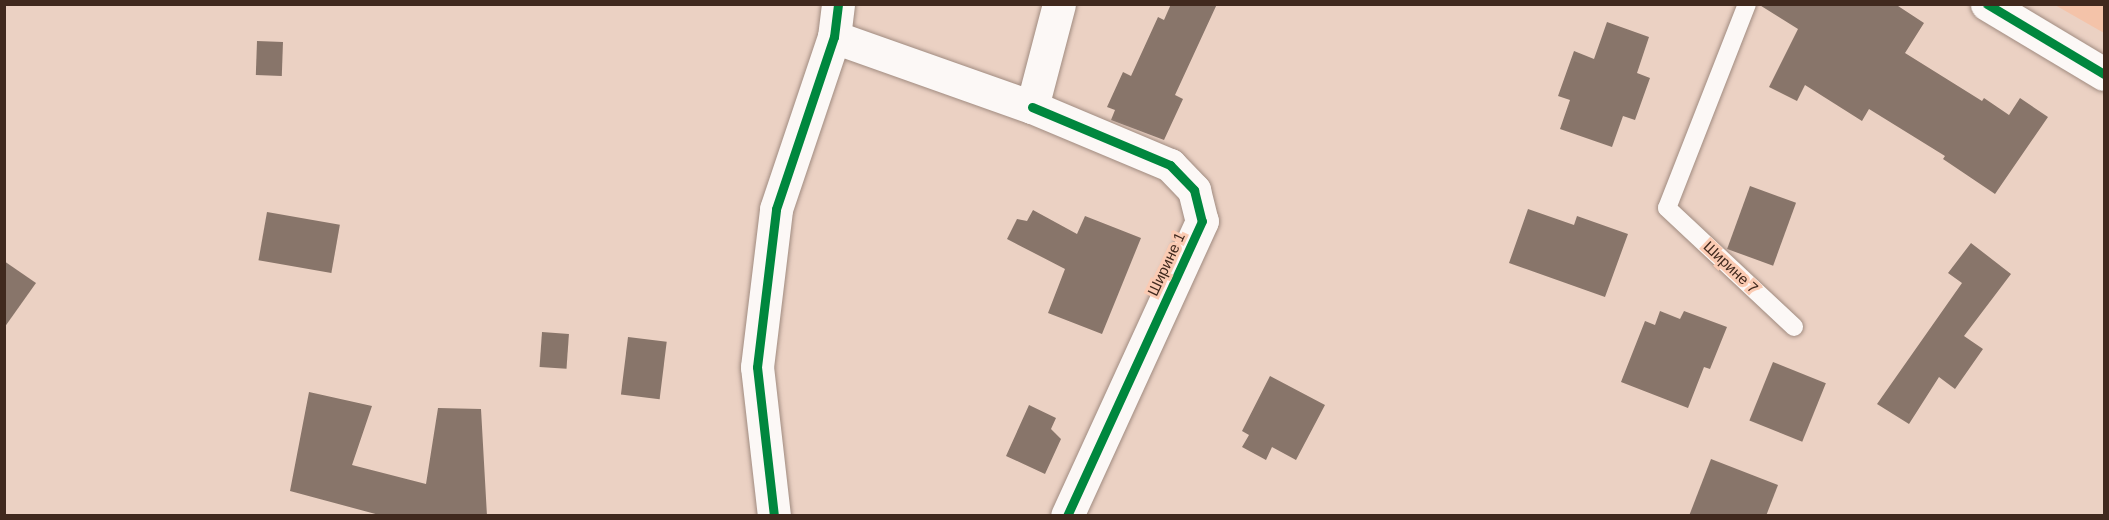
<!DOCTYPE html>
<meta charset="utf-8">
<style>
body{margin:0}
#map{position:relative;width:2109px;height:520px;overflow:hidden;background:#ebd1c3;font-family:Helvetica,sans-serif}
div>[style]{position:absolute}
.green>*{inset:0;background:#f4c3a9}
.building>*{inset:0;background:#88756a;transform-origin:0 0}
.roads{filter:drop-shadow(0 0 2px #a08b80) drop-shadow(0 0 2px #a08b80)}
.service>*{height:18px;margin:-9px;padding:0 9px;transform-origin:9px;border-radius:9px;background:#fcf8f6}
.minor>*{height:33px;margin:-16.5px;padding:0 16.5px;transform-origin:16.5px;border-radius:16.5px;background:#fcf8f6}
.cycleway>*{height:9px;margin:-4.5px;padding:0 4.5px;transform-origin:4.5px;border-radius:4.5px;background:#00873e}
span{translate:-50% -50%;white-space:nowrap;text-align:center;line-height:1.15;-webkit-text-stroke:6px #fbcbb3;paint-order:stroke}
.street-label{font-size:15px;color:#40291e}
.frame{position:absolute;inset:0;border:6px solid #40291e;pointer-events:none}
</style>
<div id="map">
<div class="green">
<div style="clip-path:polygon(2055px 5px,2104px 5px,2104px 33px)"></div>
</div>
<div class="building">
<div style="clip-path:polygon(1171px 4px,1217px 4px,1175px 95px,1183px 99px,1164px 140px,1111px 120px,1115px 110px,1107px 107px,1123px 72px,1131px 76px,1158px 17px,1164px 20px)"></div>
<div style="clip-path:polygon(1758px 4px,1895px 4px,1924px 23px,1905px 53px,1982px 101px,1984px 98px,2009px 115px,2020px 98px,2048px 117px,1995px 194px,1943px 159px,1945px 156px,1869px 109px,1862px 121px,1805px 85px,1797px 101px,1769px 87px,1798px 29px)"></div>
<div style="clip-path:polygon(1607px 22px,1649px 37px,1637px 73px,1650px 78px,1635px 120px,1623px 116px,1612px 147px,1560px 129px,1570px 100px,1558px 96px,1574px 51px,1594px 59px)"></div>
<div style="left:257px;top:41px;width:26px;height:34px;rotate:2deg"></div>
<div style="left:1750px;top:186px;width:49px;height:67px;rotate:20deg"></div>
<div style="clip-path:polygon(1528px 209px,1574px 225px,1577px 216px,1628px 234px,1605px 297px,1509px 263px)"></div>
<div style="clip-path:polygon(1033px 210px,1077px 234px,1085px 216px,1141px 238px,1102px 334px,1048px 313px,1065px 269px,1007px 239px,1017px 219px,1027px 221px)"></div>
<div style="left:267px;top:212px;width:74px;height:49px;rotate:10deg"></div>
<div style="clip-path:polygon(1971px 243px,2011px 274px,1964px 336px,1983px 349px,1955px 389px,1939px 377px,1909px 424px,1877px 404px,1962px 283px,1948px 273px)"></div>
<div style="clip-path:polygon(4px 261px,36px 283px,4px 328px)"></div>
<div style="clip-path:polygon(1660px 311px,1680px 319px,1684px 311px,1727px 327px,1710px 369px,1704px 367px,1688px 408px,1621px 382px,1645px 321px,1655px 325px)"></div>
<div style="left:542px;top:332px;width:27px;height:35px;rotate:4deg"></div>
<div style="left:628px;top:337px;width:39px;height:58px;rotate:7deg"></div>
<div style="left:1773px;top:362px;width:57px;height:63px;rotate:22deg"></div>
<div style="clip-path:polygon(1270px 376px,1325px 405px,1296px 460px,1272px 447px,1266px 460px,1242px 447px,1249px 435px,1242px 431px)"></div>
<div style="clip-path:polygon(309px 392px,372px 406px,352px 465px,426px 484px,438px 408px,481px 409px,487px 516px,383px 516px,290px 491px)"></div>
<div style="clip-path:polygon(1029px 405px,1056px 418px,1051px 429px,1061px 439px,1045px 474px,1006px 456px)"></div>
<div style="clip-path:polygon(1711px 459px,1778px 485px,1766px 516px,1689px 516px)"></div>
</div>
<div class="roads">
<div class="service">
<div style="left:1747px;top:4px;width:219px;rotate:111.4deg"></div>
<div style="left:1667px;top:208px;width:174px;rotate:43.1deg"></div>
</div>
<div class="minor">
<div style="left:1987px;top:4px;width:136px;rotate:30.9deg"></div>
<div style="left:834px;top:37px;width:210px;rotate:19.5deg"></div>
<div style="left:1032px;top:107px;width:106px;rotate:-75.3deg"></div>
<div style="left:1032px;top:107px;width:150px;rotate:22.8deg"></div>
<div style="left:1170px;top:165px;width:35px;rotate:46deg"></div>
<div style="left:1194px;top:190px;width:32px;rotate:76deg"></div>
<div style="left:1202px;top:221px;width:324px;rotate:114.6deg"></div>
<div style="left:774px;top:516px;width:150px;rotate:-96.5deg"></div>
<div style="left:757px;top:367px;width:159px;rotate:-83.1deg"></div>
<div style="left:776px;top:209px;width:182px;rotate:-71.4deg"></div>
<div style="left:834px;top:37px;width:33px;rotate:-83deg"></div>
</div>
</div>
<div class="cycleway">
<div style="left:1987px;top:4px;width:136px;rotate:30.9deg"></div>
<div style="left:1032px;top:107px;width:150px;rotate:22.8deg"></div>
<div style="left:1170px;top:165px;width:35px;rotate:46deg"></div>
<div style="left:1194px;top:190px;width:32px;rotate:76deg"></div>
<div style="left:1202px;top:221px;width:324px;rotate:114.6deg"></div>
<div style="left:774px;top:516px;width:150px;rotate:-96.5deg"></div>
<div style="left:757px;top:367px;width:159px;rotate:-83.1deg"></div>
<div style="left:776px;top:209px;width:182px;rotate:-71.4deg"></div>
<div style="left:834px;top:37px;width:33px;rotate:-83deg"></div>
</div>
<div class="street-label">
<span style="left:1166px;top:264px;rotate:-65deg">Ширине 1</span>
<span style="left:1731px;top:267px;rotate:43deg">Ширине 7</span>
</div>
<div class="frame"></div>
</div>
